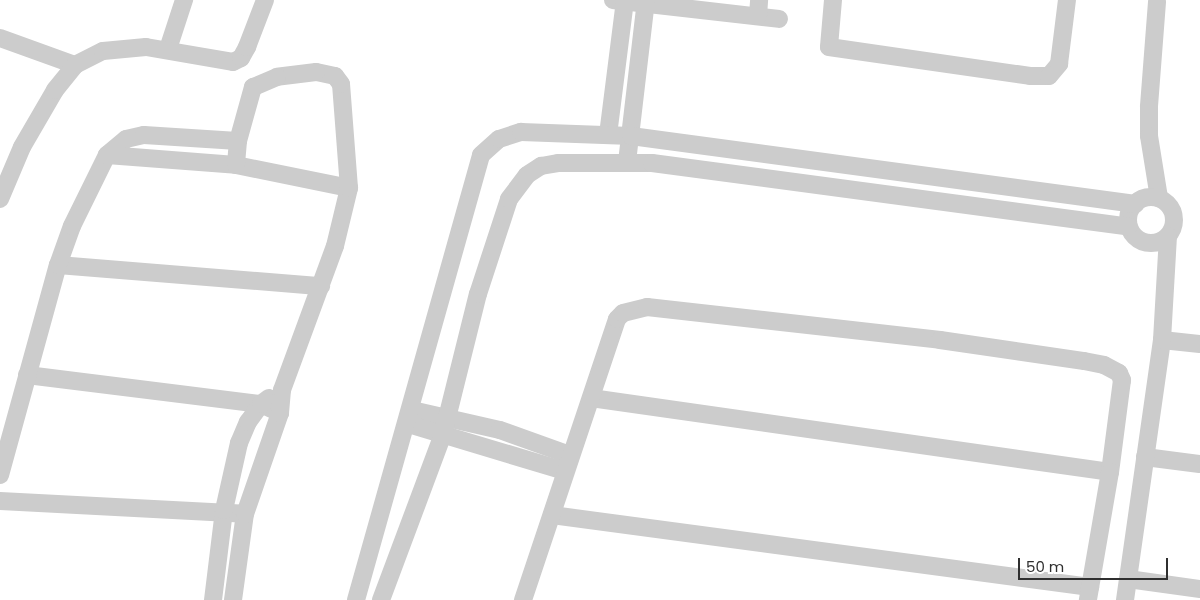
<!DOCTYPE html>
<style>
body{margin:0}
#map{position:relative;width:1200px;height:600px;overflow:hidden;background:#fff;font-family:Poppins,sans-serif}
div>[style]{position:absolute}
.minor>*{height:18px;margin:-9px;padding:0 9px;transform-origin:9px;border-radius:9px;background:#ccc}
.minor>.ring{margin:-9px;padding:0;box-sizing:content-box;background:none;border:18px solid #ccc;border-radius:50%}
span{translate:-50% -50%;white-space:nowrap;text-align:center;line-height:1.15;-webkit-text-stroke:5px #fff;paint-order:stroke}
.scale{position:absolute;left:1018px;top:558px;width:150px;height:22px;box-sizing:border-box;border:2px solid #2f2f2f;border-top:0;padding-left:6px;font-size:15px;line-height:18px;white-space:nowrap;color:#2f2f2f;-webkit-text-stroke:4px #fff;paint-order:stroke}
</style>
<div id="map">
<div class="minor">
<div style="left:613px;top:0;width:167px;rotate:6.5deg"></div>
<div style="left:833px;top:0;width:47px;rotate:94.9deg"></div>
<div style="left:829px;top:47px;width:203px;rotate:8.2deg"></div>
<div style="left:1030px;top:76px;width:19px"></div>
<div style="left:1049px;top:76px;width:16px;rotate:-50deg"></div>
<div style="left:1059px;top:64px;width:64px;rotate:-82.9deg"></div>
<div style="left:1157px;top:2px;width:105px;rotate:94.4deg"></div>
<div style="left:1149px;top:107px;width:29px;rotate:90deg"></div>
<div style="left:1149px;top:136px;width:63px;rotate:80.8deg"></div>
<div style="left:758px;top:16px;width:16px;rotate:-86deg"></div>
<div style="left:0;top:38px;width:80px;rotate:19.8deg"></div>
<div style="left:168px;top:49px;width:52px;rotate:-71.9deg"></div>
<div style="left:608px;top:135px;width:136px;rotate:-82.8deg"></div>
<div style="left:107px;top:155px;width:129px;rotate:4.4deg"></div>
<div style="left:236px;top:165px;width:115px;rotate:11.5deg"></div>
<div style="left:627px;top:162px;width:163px;rotate:-83.3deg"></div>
<div class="ring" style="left:1128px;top:197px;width:28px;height:28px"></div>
<div style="left:0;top:199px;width:56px;rotate:-67.1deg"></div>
<div style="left:22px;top:147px;width:66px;rotate:-59.9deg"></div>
<div style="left:55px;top:90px;width:32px;rotate:-51deg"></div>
<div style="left:75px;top:65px;width:31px;rotate:-27deg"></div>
<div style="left:103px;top:51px;width:43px;rotate:-5.3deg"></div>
<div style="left:146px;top:47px;width:88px;rotate:9.8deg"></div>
<div style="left:233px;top:62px;width:9px;rotate:-27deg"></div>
<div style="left:241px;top:58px;width:13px;rotate:-61deg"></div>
<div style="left:247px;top:47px;width:50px;rotate:-69deg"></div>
<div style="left:58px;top:265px;width:264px;rotate:4.6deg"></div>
<div style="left:1162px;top:340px;width:38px;rotate:6deg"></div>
<div style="left:27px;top:375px;width:236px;rotate:7.1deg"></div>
<div style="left:261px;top:404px;width:21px;rotate:25deg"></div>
<div style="left:591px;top:398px;width:524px;rotate:8.11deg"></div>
<div style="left:412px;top:410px;width:90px;rotate:12.8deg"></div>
<div style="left:500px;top:430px;width:74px;rotate:19.7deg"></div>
<div style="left:408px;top:424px;width:164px;rotate:16.7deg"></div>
<div style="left:1145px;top:457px;width:55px;rotate:7.3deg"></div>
<div style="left:0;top:475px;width:218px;rotate:-74.6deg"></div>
<div style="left:58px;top:265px;width:41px;rotate:-70.3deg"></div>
<div style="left:72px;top:226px;width:79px;rotate:-63.8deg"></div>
<div style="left:107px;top:155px;width:25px;rotate:-40deg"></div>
<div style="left:126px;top:139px;width:18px;rotate:-13deg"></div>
<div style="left:144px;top:135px;width:94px;rotate:3.7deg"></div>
<div style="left:0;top:501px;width:245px;rotate:3deg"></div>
<div style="left:552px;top:515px;width:543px;rotate:7.62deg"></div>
<div style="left:1128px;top:579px;width:73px;rotate:7.9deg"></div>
<div style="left:213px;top:600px;width:91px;rotate:-83deg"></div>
<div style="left:224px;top:510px;width:69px;rotate:-77.4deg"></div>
<div style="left:239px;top:443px;width:23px;rotate:-67deg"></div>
<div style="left:248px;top:422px;width:22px;rotate:-54deg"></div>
<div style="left:261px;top:404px;width:10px;rotate:-37deg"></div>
<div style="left:233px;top:600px;width:87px;rotate:-82.1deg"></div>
<div style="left:245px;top:514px;width:107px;rotate:-70.9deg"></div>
<div style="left:280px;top:413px;width:23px;rotate:-85deg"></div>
<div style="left:282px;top:390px;width:153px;rotate:-69.8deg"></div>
<div style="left:335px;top:246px;width:60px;rotate:-76.4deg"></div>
<div style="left:349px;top:188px;width:104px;rotate:-94.4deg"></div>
<div style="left:341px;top:84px;width:10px;rotate:-127deg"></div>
<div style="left:335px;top:76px;width:19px;rotate:-168deg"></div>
<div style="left:316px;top:72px;width:39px;rotate:173deg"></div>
<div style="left:277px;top:77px;width:26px;rotate:157deg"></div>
<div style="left:253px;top:87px;width:56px;rotate:105.5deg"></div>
<div style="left:238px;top:141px;width:24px;rotate:95deg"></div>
<div style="left:356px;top:600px;width:462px;rotate:-74.3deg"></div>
<div style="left:481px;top:155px;width:24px;rotate:-42deg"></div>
<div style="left:499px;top:139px;width:23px;rotate:-18deg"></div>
<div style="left:521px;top:132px;width:110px;rotate:2.1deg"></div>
<div style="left:631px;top:136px;width:509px;rotate:7.68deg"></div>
<div style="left:381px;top:600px;width:177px;rotate:-69.5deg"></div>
<div style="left:443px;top:434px;width:144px;rotate:-76deg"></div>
<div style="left:478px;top:294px;width:100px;rotate:-71.9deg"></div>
<div style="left:509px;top:199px;width:30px;rotate:-53deg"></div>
<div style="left:527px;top:175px;width:17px;rotate:-33deg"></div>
<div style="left:541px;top:166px;width:17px;rotate:-10deg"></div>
<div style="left:558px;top:163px;width:94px"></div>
<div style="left:652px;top:163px;width:481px;rotate:7.6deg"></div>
<div style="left:523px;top:600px;width:296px;rotate:-71.5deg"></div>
<div style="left:617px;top:319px;width:8px;rotate:-45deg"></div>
<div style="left:623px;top:313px;width:25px;rotate:-14deg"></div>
<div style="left:647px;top:307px;width:295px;rotate:6.4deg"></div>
<div style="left:940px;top:340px;width:146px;rotate:8.3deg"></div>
<div style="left:1084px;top:361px;width:20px;rotate:11deg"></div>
<div style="left:1104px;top:365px;width:17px;rotate:28deg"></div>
<div style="left:1119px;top:373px;width:8px;rotate:67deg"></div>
<div style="left:1122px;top:380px;width:93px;rotate:97.4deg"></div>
<div style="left:1110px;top:472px;width:130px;rotate:99.8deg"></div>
<div style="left:1125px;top:600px;width:263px;rotate:-81.9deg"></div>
<div style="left:1162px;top:340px;width:104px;rotate:-86.7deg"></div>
</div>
<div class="scale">50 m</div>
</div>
